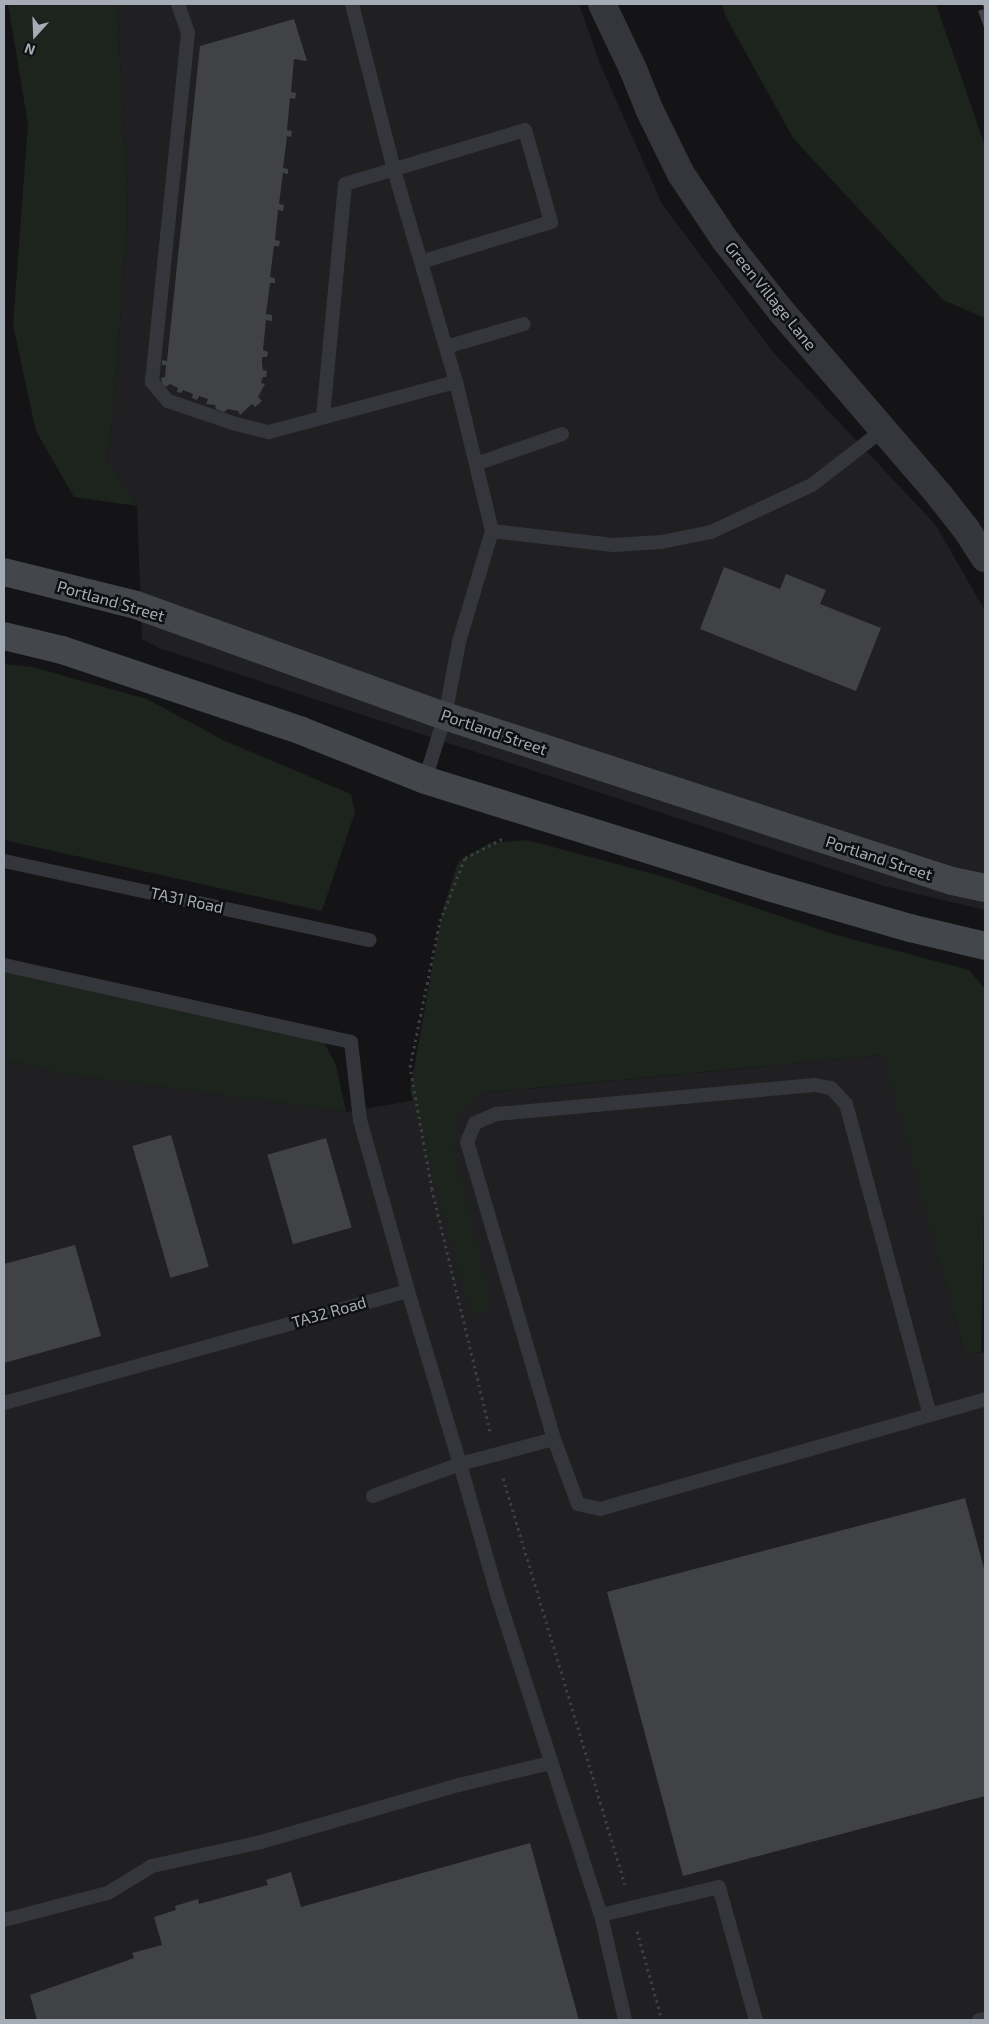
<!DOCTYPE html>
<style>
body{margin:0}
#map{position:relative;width:989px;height:2024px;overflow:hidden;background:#141416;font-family:"Exo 2",sans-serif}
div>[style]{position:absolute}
.built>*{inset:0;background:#202023}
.green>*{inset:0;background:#1c241d}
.building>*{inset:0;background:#404246;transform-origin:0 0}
.path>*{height:3px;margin-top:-1.5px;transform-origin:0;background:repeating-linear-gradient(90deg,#3b3e42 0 2.5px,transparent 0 6.5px)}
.lane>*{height:14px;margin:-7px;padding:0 7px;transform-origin:7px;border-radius:7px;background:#35363b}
.street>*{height:28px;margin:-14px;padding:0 14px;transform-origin:14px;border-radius:14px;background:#35363b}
.secondary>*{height:28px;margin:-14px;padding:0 14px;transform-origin:14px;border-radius:14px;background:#43464b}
span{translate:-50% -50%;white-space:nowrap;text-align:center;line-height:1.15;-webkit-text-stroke:5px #0f0f11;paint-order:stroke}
.street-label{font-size:16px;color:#a6acb6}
.frame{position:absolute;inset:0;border:5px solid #a6acb6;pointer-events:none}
.north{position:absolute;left:10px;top:10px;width:50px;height:50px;-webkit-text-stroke:4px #0f0f11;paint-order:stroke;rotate:200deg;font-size:14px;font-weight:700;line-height:20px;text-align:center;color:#a6acb6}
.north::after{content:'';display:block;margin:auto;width:18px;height:22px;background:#a6acb6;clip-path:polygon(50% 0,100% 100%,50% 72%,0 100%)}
</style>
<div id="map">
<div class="built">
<div style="clip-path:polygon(117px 4px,579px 4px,600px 64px,662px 204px,772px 351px,935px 524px,985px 611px,985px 910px,884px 886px,159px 648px,142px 639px,137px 506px,107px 460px,114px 407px,128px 208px)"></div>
<div style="clip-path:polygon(884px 1055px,965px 1355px,985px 1352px,985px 2020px,4px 2020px,4px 1059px,58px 1073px,346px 1112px,422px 1099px)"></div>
</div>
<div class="green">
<div style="clip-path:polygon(8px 4px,117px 4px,128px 208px,114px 407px,107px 460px,137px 506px,74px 497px,36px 431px,13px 325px,28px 124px)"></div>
<div style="clip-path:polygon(722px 4px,936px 4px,985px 146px,985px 318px,943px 300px,793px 138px,726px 17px)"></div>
<div style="clip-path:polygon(4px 664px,32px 667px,147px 699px,225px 741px,351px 794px,355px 812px,322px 911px,4px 840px)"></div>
<div style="clip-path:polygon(527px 840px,661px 876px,833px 934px,969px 970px,985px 989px,985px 1166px,981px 1352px,965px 1355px,883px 1055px,482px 1093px,459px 1113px,453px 1144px,492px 1308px,471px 1315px,410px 1091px,442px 913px,458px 862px,489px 843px)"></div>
<div style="clip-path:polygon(4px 968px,322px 1039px,336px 1065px,346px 1112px,58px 1073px,4px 1059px)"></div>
</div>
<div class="building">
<div style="clip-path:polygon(982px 4px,985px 4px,985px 30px,978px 11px,984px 9px)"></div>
<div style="clip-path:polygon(294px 19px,307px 61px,294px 59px,291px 92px,296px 93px,295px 99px,290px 98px,287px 130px,292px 131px,291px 137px,287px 136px,283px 168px,288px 169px,288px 174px,283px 173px,279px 204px,284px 205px,283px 211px,278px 210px,275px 240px,280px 241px,279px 246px,274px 246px,270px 277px,275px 278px,275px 283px,270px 283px,266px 314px,272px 315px,272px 321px,266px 320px,263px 350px,268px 352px,267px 357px,262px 357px,262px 364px,263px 370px,267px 371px,266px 377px,263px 377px,261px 383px,265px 384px,258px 397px,262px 401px,255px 407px,252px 404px,240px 415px,238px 411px,228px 409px,224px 412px,216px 409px,215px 405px,206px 404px,208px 399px,199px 396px,197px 400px,192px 398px,193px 394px,183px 390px,181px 393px,177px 392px,178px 388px,170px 384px,166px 387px,162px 383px,161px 378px,165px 377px,166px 365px,162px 365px,162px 360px,167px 361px,200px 46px)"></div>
<div style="clip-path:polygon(724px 567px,780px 589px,786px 574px,826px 590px,820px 604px,881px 628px,856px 691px,700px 629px)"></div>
<div style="left:171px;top:1135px;width:137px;height:40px;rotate:74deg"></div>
<div style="left:326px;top:1138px;width:93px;height:61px;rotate:74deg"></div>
<div style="clip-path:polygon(75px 1245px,101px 1336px,4px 1363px,4px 1264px)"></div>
<div style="clip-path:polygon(965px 1498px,985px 1572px,985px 1796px,683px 1876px,607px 1592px)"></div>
<div style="clip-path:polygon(530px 1843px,579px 2020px,37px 2020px,30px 1995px,134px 1958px,132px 1953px,162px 1945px,154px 1917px,176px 1910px,175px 1906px,198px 1899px,199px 1904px,268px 1885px,266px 1880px,291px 1872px,301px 1907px)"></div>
</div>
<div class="path">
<div style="left:490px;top:1431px;width:249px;rotate:-103.5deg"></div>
<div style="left:432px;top:1189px;width:124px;rotate:-100.2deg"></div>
<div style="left:410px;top:1067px;width:149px;rotate:-78.4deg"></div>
<div style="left:440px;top:921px;width:68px;rotate:-68.4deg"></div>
<div style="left:465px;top:858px;width:44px;rotate:-27.1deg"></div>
<div style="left:503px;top:1478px;width:424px;rotate:73.3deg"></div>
<div style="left:637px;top:1931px;width:92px;rotate:74.3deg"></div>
</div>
<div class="lane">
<div style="left:178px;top:4px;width:31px;rotate:71deg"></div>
<div style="left:188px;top:33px;width:351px;rotate:95.9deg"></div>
<div style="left:152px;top:382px;width:25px;rotate:50deg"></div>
<div style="left:168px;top:401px;width:72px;rotate:18.7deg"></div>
<div style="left:236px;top:424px;width:34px;rotate:14deg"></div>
<div style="left:269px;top:432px;width:194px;rotate:-15deg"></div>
<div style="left:352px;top:4px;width:171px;rotate:75.8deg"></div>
<div style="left:394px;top:170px;width:221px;rotate:73.7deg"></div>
<div style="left:456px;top:382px;width:153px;rotate:76.4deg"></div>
<div style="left:492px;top:531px;width:116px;rotate:106.6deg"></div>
<div style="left:459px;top:642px;width:75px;rotate:100.7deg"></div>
<div style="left:445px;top:716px;width:67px;rotate:107.4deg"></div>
<div style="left:446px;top:347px;width:81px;rotate:-16.4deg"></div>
<div style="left:323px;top:417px;width:234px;rotate:-84.6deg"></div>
<div style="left:345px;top:184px;width:188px;rotate:-16.7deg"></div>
<div style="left:525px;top:130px;width:96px;rotate:74.2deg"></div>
<div style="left:551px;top:222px;width:136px;rotate:162.9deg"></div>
<div style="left:476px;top:464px;width:91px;rotate:-19.2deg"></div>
<div style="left:492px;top:531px;width:122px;rotate:6.6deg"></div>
<div style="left:613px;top:545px;width:48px;rotate:-3.6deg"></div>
<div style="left:661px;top:542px;width:51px;rotate:-11.3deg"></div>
<div style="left:711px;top:532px;width:111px;rotate:-25deg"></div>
<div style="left:812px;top:485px;width:90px;rotate:-37.8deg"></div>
<div style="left:4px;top:861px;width:374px;rotate:12.2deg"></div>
<div style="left:4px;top:965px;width:355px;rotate:12.5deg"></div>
<div style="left:351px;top:1042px;width:79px;rotate:83.4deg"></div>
<div style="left:360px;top:1120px;width:178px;rotate:74.3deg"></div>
<div style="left:408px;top:1291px;width:181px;rotate:73.3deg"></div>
<div style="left:460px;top:1464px;width:97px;rotate:-14.9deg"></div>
<div style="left:554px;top:1439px;width:69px;rotate:69.7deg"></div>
<div style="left:578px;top:1504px;width:23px;rotate:13deg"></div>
<div style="left:600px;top:1509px;width:400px;rotate:-15.9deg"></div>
<div style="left:4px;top:1403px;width:419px;rotate:-15.5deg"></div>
<div style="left:554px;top:1439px;width:309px;rotate:-106.3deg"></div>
<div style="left:467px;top:1142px;width:21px;rotate:-67deg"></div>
<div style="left:475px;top:1123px;width:23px;rotate:-23deg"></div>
<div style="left:496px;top:1114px;width:320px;rotate:-5.2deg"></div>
<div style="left:815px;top:1085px;width:16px;rotate:11deg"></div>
<div style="left:831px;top:1088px;width:22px;rotate:47deg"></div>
<div style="left:846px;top:1104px;width:322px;rotate:74.9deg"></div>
<div style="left:373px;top:1496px;width:93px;rotate:-20.2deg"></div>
<div style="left:460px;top:1464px;width:138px;rotate:74.1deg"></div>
<div style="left:498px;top:1597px;width:334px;rotate:72.1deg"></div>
<div style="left:601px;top:1915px;width:121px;rotate:-13.3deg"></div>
<div style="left:719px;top:1887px;width:138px;rotate:74.5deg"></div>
<div style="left:601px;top:1915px;width:108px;rotate:77.1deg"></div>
<div style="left:4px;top:1920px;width:107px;rotate:-14.6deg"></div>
<div style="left:108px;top:1893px;width:52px;rotate:-31.5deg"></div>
<div style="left:152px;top:1866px;width:112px;rotate:-12.4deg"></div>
<div style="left:261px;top:1842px;width:206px;rotate:-16.1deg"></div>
<div style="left:459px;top:1785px;width:94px;rotate:-13.6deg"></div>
<div style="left:979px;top:2020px;width:6px;rotate:-9deg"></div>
</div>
<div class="street">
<div style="left:602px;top:4px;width:72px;rotate:64.5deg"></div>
<div style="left:633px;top:69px;width:45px;rotate:68deg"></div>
<div style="left:650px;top:111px;width:70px;rotate:63.8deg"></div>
<div style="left:681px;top:174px;width:79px;rotate:56.3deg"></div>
<div style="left:725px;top:240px;width:90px;rotate:51.7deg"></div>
<div style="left:781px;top:311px;width:244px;rotate:49.3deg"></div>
<div style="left:940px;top:496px;width:42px;rotate:51.8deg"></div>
<div style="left:966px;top:529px;width:35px;rotate:57deg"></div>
</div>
<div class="secondary">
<div style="left:4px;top:572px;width:136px;rotate:14deg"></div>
<div style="left:136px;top:605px;width:328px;rotate:19.8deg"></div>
<div style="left:445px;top:716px;width:533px;rotate:18.03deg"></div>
<div style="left:952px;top:881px;width:34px;rotate:12deg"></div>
<div style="left:4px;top:636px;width:60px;rotate:13.6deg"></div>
<div style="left:62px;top:650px;width:253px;rotate:18.6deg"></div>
<div style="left:302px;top:731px;width:132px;rotate:21.7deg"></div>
<div style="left:425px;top:780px;width:363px;rotate:17.3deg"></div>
<div style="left:772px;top:888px;width:144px;rotate:16.2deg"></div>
<div style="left:910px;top:928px;width:77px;rotate:13.5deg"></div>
</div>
<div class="street-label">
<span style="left:771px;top:296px;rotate:51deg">Green Village Lane</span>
<span style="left:111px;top:601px;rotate:16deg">Portland Street</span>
<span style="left:494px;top:732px;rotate:19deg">Portland Street</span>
<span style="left:879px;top:858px;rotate:18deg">Portland Street</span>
<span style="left:187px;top:900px;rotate:12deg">TA31 Road</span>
<span style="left:329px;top:1312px;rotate:-16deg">TA32 Road</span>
</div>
<div class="frame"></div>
<div class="north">N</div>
</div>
